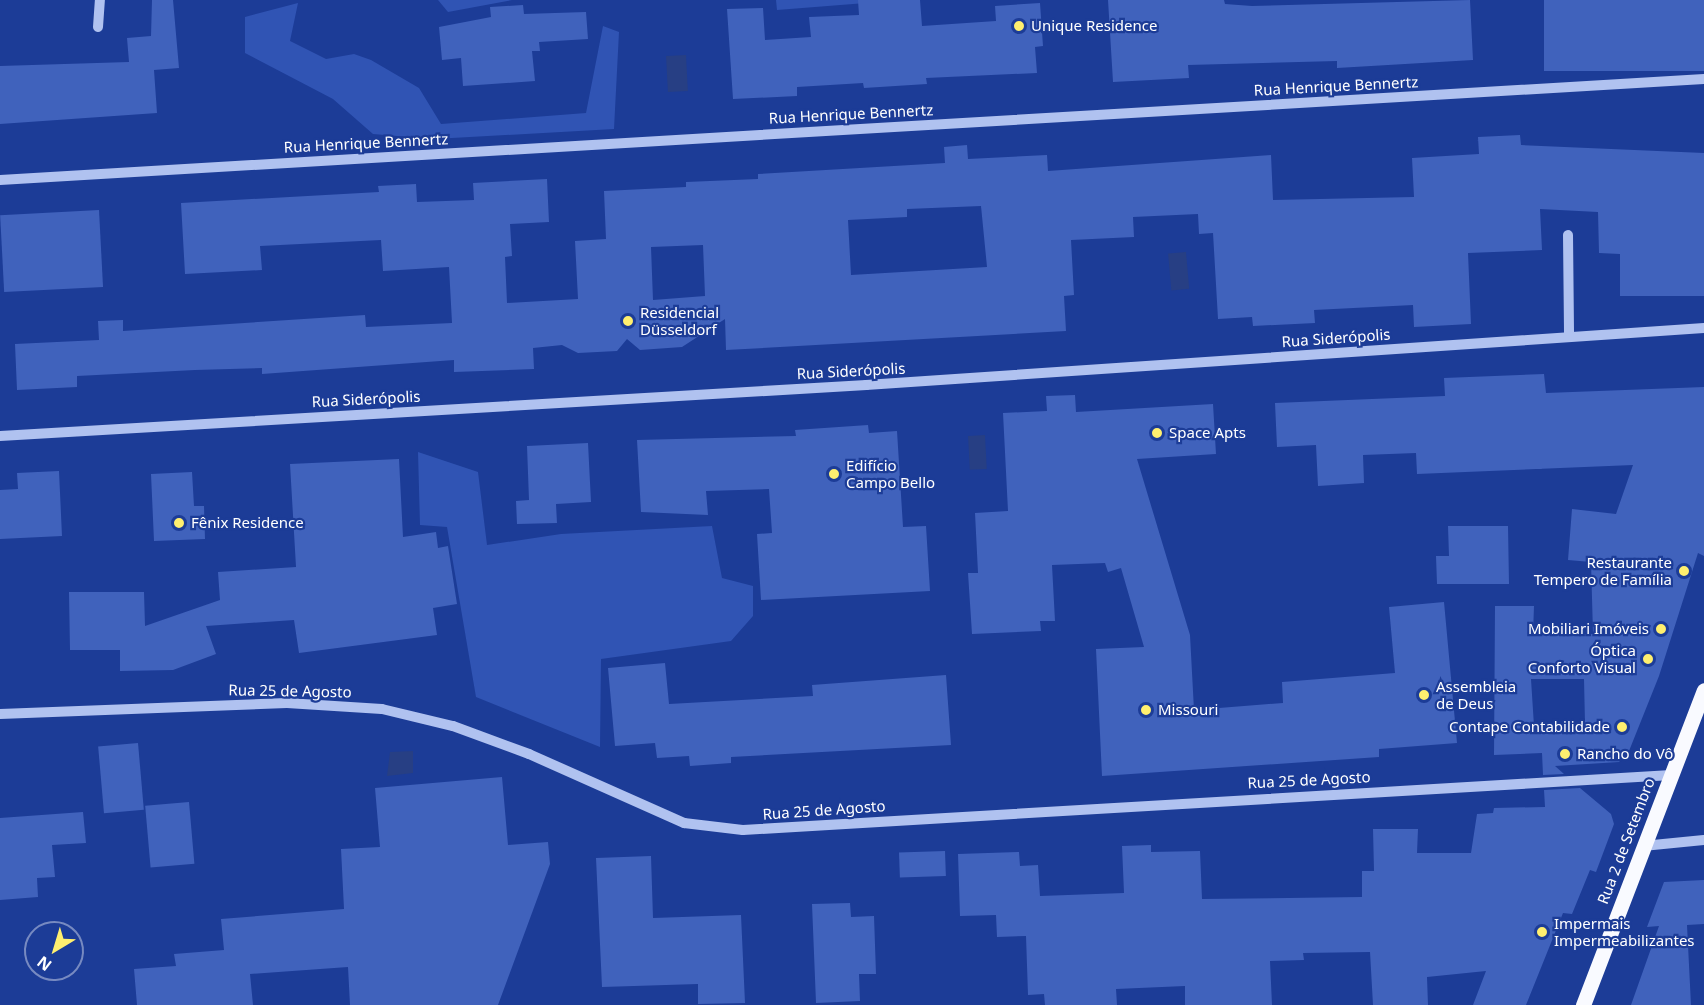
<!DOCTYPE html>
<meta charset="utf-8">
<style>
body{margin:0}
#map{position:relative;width:1704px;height:1005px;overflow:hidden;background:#1c3c97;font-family:"Noto Sans",sans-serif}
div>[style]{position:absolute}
.green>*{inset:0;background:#3054b4}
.water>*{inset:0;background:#273f84;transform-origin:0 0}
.building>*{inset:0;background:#4062bc;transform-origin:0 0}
.minor>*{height:10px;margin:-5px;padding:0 5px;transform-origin:5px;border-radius:5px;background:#b0c2f0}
.major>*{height:15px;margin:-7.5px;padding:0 7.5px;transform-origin:7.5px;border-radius:7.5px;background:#f9faff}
.dots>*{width:16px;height:16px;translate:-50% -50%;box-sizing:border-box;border:3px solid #1c3c97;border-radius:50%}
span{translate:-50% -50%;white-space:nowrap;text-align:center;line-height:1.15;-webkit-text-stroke:4.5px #1c3c97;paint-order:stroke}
.poi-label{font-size:15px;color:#fff}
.left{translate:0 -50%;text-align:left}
.right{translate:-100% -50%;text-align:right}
.street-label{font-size:15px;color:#fff}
.north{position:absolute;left:24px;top:921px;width:60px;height:60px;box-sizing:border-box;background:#1c3c97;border:2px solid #778ac1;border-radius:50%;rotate:218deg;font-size:16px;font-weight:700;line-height:24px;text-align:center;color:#fff}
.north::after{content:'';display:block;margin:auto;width:21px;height:27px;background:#ffef6f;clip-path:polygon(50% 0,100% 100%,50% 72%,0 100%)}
</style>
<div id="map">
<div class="green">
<div style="clip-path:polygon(438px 0,512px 0,448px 12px)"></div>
<div style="clip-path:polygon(776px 0,904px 0,777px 10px)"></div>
<div style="clip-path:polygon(298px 3px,290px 41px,326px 59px,354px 54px,371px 60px,419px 88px,441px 124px,586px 113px,603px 26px,619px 32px,614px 129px,434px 139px,373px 134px,333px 99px,245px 53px,245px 17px)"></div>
<div style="clip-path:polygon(418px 452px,478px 472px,487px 545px,561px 534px,712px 526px,722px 578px,753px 586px,753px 616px,731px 641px,601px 659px,600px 747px,476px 697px,447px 527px,420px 525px)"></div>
</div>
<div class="water">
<div style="left:686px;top:55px;width:36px;height:20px;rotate:87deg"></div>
<div style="left:1186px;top:252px;width:37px;height:18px;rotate:85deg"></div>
<div style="left:985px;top:435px;width:34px;height:17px;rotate:87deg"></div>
<div style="clip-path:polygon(413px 751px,413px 773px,387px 776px,390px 752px)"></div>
</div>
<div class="building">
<div style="clip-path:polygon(152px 0,173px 0,179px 68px,154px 70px,157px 113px,0 124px,0 66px,129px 62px,127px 38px,151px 36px)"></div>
<div style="clip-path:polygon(858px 0,920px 0,922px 26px,996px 21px,995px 6px,1040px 3px,1043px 46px,1035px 47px,1037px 73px,926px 78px,927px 84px,864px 88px,863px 83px,797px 87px,797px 96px,733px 99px,727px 9px,763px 8px,765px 40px,811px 37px,809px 17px,859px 15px)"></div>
<div style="clip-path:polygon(1108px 0,1224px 0,1225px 4px,1252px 6px,1470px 0,1473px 60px,1337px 68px,1337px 61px,1188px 65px,1189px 78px,1113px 82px)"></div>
<div style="left:1544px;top:0;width:160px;height:71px"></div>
<div style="clip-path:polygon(523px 5px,524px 14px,586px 12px,588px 39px,539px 42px,540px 51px,532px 51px,535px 81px,463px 86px,461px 58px,442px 60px,439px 27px,491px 17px,490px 7px)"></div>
<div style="clip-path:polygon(evenodd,1520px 135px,1521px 145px,1704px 153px,1704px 296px,1620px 296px,1620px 254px,1599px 253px,1598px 212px,1540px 209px,1542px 250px,1468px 253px,1471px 324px,1414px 327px,1413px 305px,1314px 310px,1315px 323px,1253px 326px,1252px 317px,1218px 319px,1213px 233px,1199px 234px,1198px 214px,1133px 217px,1134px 237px,1071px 240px,1074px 295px,1064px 296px,1066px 331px,726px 350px,725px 319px,682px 347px,640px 350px,627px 339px,617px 351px,578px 353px,562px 345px,533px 348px,534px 369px,454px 372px,454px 360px,262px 374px,262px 368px,195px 370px,77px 376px,77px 387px,17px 390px,15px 344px,99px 340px,98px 321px,123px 320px,123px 331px,365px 315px,366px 327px,452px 323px,449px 267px,383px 271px,381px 240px,260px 246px,262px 270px,185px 274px,181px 203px,379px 192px,378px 186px,416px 184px,417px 202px,474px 200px,473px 183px,547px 179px,549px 222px,510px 224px,512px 256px,505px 257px,507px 303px,578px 299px,575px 241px,606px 239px,604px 191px,686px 187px,686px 182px,758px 179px,758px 174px,945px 163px,944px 147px,967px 145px,968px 159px,1047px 155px,1048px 171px,1271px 155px,1273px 200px,1414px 197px,1412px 158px,1479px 154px,1478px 137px,1520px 135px,981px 206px,987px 267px,851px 275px,848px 220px,907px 217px,907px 209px,981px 206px,1520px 135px,703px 245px,705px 296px,653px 300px,651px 247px,703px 245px)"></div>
<div style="left:99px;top:210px;width:77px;height:99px;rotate:87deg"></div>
<div style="clip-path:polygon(evenodd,1544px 374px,1546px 393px,1704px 387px,1704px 556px,1698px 553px,1659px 676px,1629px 751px,1619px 762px,1555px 766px,1564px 774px,1543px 775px,1542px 753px,1494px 755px,1495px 606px,1534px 606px,1533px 634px,1593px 634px,1591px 562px,1568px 560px,1572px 509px,1616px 514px,1633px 465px,1417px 474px,1416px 453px,1363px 455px,1364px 483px,1318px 486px,1316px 445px,1277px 447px,1275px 403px,1445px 396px,1444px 378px,1544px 374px,1531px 679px,1584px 679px,1585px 724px,1534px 726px,1531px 679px)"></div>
<div style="clip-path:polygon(1075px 395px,1076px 412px,1213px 404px,1216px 454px,1137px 459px,1190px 635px,1194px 710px,1283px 703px,1282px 682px,1395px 673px,1389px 607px,1444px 602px,1457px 743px,1379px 749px,1379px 757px,1102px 776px,1096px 649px,1144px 647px,1121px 568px,1108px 572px,1105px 563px,1052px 565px,1055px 621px,1040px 621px,1041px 631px,972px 634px,968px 573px,978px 573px,975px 513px,1008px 511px,1003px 413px,1047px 411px,1046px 396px)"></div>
<div style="clip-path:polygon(868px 425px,869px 433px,897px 431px,903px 527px,926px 526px,930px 591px,761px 600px,757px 534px,772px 533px,769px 489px,706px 491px,708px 515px,641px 512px,637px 440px,796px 436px,795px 430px)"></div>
<div style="clip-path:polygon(588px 443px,591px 502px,556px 504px,557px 523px,517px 524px,516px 501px,529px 500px,527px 446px)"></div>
<div style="clip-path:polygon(399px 459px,403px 537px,436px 532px,438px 548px,448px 546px,457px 604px,433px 608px,437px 635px,299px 653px,294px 620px,206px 626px,216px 654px,173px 670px,120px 671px,120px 650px,70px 650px,69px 592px,144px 592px,145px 626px,220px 600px,218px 572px,296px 567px,290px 464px)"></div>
<div style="clip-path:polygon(59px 471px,62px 536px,0 539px,0 490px,18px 489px,17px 473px)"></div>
<div style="clip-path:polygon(192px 472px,194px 506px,204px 506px,205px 539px,154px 541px,151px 474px)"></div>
<div style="clip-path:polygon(1448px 526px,1508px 526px,1509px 584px,1437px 584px,1436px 556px,1449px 556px)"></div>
<div style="clip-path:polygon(665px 663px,669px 704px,813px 696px,812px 685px,946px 675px,951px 745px,731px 757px,731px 763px,690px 766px,689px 756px,657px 758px,655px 743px,615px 746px,608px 668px)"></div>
<div style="left:138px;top:743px;width:67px;height:40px;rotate:85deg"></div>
<div style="clip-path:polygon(502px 777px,508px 845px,548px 842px,550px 864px,498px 1005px,350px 1005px,348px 967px,250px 974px,253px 1005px,137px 1005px,134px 969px,176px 966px,174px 954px,224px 950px,221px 919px,344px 909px,341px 849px,380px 847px,375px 788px)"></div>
<div style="clip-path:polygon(1580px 788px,1611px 814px,1614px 824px,1596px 872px,1590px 870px,1572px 914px,1563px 913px,1526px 1005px,1473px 1005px,1486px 971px,1427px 977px,1428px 1005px,1373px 1005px,1370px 952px,1303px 953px,1304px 960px,1270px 961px,1272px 1005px,1185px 1005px,1185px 986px,1116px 989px,1117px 1005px,1045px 1005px,1044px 994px,1028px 995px,1026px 936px,997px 937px,996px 915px,960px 916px,958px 854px,1019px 852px,1020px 866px,1038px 865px,1040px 896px,1124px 893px,1122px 846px,1151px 845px,1151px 852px,1200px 851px,1202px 899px,1362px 897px,1362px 871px,1374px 871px,1373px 829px,1418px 829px,1417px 853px,1471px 853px,1477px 814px,1493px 813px,1494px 808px,1545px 807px,1544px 790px)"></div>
<div style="left:189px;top:802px;width:62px;height:44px;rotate:85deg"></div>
<div style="clip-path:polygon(83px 812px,86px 843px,52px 845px,55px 877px,37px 878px,38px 897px,0 900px,0 818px)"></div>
<div style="left:945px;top:851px;width:25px;height:46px;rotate:88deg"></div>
<div style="clip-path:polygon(651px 856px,653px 918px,741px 915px,745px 1003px,698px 1004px,698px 984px,602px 987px,596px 858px)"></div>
<div style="clip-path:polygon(1704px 880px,1704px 924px,1687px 925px,1691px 1005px,1631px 1005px,1659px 926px,1647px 927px,1664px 882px)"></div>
<div style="clip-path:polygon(850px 903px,851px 917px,874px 916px,876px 974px,859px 974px,860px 1001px,816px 1003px,812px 904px)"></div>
</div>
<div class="minor">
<div style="left:98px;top:27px;width:27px;rotate:-86deg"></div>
<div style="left:0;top:180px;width:1707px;rotate:-3.39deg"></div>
<div style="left:1568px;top:235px;width:102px;rotate:89.4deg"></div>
<div style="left:0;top:436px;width:868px;rotate:-3.37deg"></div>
<div style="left:866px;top:385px;width:840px;rotate:-3.89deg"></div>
<div style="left:0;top:714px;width:287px;rotate:-2.2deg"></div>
<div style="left:287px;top:703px;width:95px;rotate:3.6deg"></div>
<div style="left:382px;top:709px;width:73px;rotate:13.5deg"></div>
<div style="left:453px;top:726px;width:81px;rotate:20.2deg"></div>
<div style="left:529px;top:754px;width:170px;rotate:24deg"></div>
<div style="left:684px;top:823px;width:59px;rotate:6.8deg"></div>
<div style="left:743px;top:830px;width:930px;rotate:-3.39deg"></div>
<div style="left:1643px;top:846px;width:61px;rotate:-5.6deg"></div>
</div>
<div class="major">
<div style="left:1583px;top:1005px;width:337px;rotate:-69deg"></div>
</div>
<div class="dots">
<div style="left:1019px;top:26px;background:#ffef6f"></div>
<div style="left:628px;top:321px;background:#ffef6f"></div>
<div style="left:1157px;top:433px;background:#ffef6f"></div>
<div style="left:834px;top:474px;background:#ffef6f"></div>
<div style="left:179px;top:523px;background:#ffef6f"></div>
<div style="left:1684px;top:571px;background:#ffef6f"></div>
<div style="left:1661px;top:629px;background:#ffef6f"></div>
<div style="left:1648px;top:659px;background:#ffef6f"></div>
<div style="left:1424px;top:695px;background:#ffef6f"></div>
<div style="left:1146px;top:710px;background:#ffef6f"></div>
<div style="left:1622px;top:727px;background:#ffef6f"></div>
<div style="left:1565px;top:754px;background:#ffef6f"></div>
<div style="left:1542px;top:932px;background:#ffef6f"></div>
</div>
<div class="poi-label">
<span class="left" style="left:1031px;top:26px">Unique Residence</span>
<span class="left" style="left:640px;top:321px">Residencial<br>Düsseldorf</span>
<span class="left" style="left:1169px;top:433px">Space Apts</span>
<span class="left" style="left:846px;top:474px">Edifício<br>Campo Bello</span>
<span class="left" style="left:191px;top:523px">Fênix Residence</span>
<span class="right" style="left:1672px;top:571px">Restaurante<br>Tempero de Família</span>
<span class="right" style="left:1649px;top:629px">Mobiliari Imóveis</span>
<span class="right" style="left:1636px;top:659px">Óptica<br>Conforto Visual</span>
<span class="left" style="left:1436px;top:695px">Assembleia<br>de Deus</span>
<span class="left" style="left:1158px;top:710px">Missouri</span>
<span class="right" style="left:1610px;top:727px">Contape Contabilidade</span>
<span class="left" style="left:1577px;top:754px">Rancho do Vô</span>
<span class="left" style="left:1554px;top:932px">Impermais<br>Impermeabilizantes</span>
</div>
<div class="street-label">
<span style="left:1336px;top:86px;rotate:-3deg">Rua Henrique Bennertz</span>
<span style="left:851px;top:114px;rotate:-3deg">Rua Henrique Bennertz</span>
<span style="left:366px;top:143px;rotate:-3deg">Rua Henrique Bennertz</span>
<span style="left:1336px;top:338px;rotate:-4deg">Rua Siderópolis</span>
<span style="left:851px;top:371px;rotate:-3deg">Rua Siderópolis</span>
<span style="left:366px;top:399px;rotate:-3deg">Rua Siderópolis</span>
<span style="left:290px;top:691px;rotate:1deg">Rua 25 de Agosto</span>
<span style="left:1309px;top:780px;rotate:-3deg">Rua 25 de Agosto</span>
<span style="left:824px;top:810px;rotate:-4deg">Rua 25 de Agosto</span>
<span style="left:1626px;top:841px;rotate:-69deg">Rua 2 de Setembro</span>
</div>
<div class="north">N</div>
</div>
